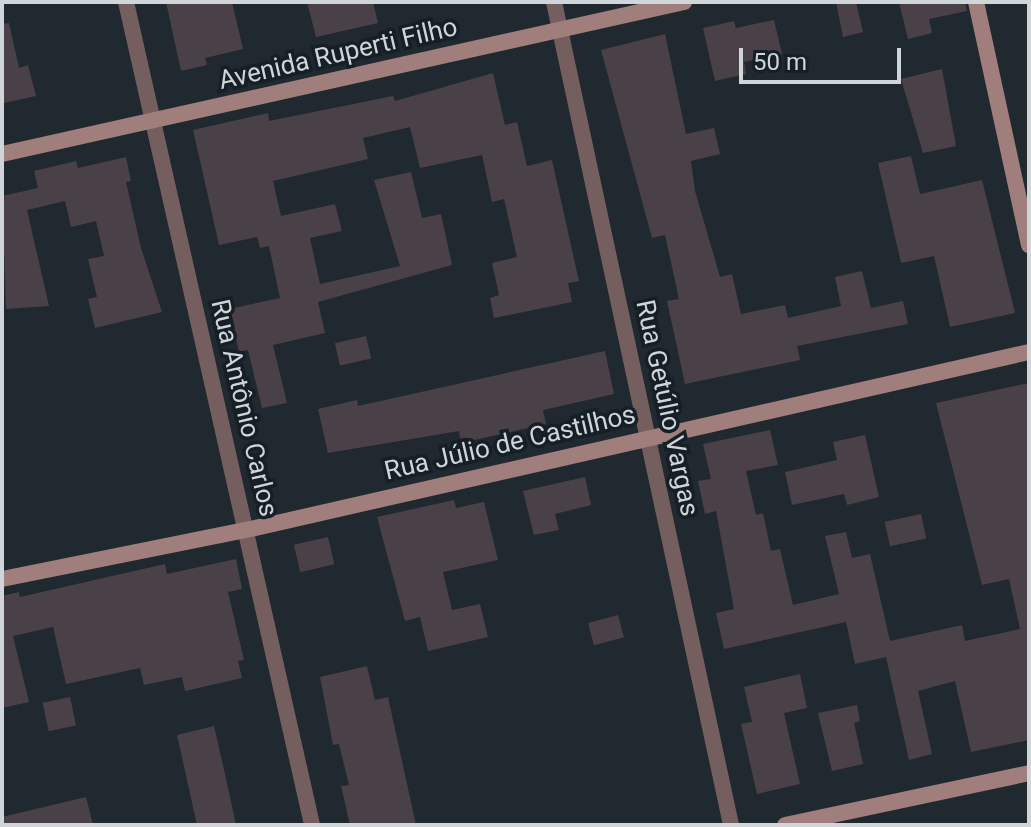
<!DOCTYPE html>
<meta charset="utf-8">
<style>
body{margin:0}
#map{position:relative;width:1031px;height:827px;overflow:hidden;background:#202930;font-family:Roboto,sans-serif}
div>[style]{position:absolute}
.building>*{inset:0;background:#4a4047;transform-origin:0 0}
.street>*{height:16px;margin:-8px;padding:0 8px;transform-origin:8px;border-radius:8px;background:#745f5e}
.secondary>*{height:16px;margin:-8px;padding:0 8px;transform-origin:8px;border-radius:8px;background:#9f7e7c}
span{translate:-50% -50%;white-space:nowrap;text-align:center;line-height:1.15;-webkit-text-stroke:7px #171f26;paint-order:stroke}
.street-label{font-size:26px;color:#cfd5d9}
.frame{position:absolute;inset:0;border:4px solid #cfd5d9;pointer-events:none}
.scale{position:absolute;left:739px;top:48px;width:162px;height:36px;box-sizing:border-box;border:4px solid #cfd5d9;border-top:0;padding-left:10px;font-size:24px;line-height:28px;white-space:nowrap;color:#cfd5d9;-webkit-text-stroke:6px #171f26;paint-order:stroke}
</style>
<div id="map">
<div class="building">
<div style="clip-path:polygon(166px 2px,232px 2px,243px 49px,205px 58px,207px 65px,181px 71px)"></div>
<div style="clip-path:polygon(307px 2px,373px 2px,378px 23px,316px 37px)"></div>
<div style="clip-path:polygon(836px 2px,856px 2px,863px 32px,843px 37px)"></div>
<div style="clip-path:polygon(899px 2px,965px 2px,967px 11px,929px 19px,932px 33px,908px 39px)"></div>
<div style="clip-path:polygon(774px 20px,782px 54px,744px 62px,746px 74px,715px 81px,703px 28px,734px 21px,736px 28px)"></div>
<div style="clip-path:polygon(9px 23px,19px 68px,28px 65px,36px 96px,4px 103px,2px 24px)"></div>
<div style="clip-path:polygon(665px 34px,686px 134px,714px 128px,720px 154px,691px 161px,695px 191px,720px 277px,732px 274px,741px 314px,785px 305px,788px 318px,841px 306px,835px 277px,862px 271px,871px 308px,903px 301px,908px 324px,797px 346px,800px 360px,685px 384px,667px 301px,679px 299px,665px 235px,652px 238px,601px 50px)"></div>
<div style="clip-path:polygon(942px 69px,956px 146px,923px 153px,901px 79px)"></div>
<div style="clip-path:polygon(493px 73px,505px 125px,517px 122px,527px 166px,552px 160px,579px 281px,568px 283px,572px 302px,494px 318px,490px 298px,499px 295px,492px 263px,517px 257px,504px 199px,492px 202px,482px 155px,420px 168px,410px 127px,363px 138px,368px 159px,273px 181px,281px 216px,335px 204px,342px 231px,310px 238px,320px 284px,400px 266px,374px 180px,411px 172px,422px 218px,441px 214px,452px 265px,318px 302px,325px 333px,273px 345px,287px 403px,262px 408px,248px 350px,239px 352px,229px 309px,280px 298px,269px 246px,260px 248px,257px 237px,219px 245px,193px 130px,268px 113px,269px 121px,393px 96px,395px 101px)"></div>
<div style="clip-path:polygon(911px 156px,920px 194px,982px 180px,1015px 313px,950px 327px,934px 256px,901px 263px,878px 163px)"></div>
<div style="clip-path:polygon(126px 157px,131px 181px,126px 182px,141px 248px,162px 312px,95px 328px,88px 299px,97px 297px,88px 259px,104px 256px,96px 221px,71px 227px,65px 201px,27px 210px,49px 306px,6px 309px,2px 196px,38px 188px,34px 171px,76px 161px,78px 168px)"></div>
<div style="left:366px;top:336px;width:23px;height:32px;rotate:77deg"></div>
<div style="clip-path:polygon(605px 351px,614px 394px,543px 410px,546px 424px,461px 443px,459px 431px,328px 453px,318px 409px,357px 400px,358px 406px)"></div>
<div style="clip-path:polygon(1029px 383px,1029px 740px,971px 752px,955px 681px,918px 691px,932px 754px,909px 760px,886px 657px,855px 664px,846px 622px,724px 649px,716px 613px,734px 609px,716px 511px,705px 514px,698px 481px,711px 479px,703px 444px,770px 430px,778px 465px,746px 471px,756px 515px,763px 513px,771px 551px,780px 549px,793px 605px,839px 594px,825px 536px,846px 532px,852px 558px,870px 554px,890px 641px,962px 625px,965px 641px,1020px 629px,1009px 579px,982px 585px,936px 403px)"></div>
<div style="clip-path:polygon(865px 435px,879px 497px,847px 505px,844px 494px,792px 505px,785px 472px,837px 460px,833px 442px)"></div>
<div style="clip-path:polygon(585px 477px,591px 505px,555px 514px,559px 530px,534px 535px,523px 491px)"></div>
<div style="clip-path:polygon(454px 500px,456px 508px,484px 502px,498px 560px,443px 572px,452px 610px,480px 604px,488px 637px,428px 651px,420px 617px,405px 621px,377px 517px)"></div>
<div style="left:921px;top:514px;width:25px;height:37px;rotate:78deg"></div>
<div style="left:328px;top:537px;width:28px;height:35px;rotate:77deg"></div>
<div style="clip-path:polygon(236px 559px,242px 589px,228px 592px,244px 660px,238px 661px,242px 678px,185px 691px,182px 677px,144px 685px,140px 668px,66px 684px,53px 627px,13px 636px,29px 702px,2px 708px,2px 596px,19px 592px,20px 597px,165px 564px,167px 574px)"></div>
<div style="left:618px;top:615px;width:23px;height:31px;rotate:75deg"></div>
<div style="clip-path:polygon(367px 666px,375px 700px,388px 697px,416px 825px,350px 825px,341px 786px,349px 785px,339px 744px,333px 745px,320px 677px)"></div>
<div style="clip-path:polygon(800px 674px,807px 708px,784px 713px,800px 784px,757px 794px,741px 724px,752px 722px,744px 687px)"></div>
<div style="left:70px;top:697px;width:29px;height:28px;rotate:78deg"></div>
<div style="clip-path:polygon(857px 705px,860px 721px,854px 723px,863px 764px,832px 771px,818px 713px)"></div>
<div style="clip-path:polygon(214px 726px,225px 774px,236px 825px,197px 825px,177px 735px)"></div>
<div style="clip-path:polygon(86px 797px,93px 825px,2px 825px,2px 817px)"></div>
</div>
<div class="street">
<div style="left:126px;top:2px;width:844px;rotate:77.26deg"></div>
<div style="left:554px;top:2px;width:842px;rotate:77.86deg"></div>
</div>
<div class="secondary">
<div style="left:976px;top:2px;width:249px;rotate:77.7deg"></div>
<div style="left:2px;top:154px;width:699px;rotate:-12.56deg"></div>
<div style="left:2px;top:579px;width:249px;rotate:-11.4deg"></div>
<div style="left:246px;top:530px;width:803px;rotate:-12.81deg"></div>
<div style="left:785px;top:825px;width:249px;rotate:-12deg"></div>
</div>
<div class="street-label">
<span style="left:338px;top:54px;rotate:-13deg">Avenida Ruperti Filho</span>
<span style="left:244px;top:408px;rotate:77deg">Rua Antônio Carlos</span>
<span style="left:667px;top:408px;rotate:78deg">Rua Getúlio Vargas</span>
<span style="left:510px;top:443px;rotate:-13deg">Rua Júlio de Castilhos</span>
</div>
<div class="frame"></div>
<div class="scale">50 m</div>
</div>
